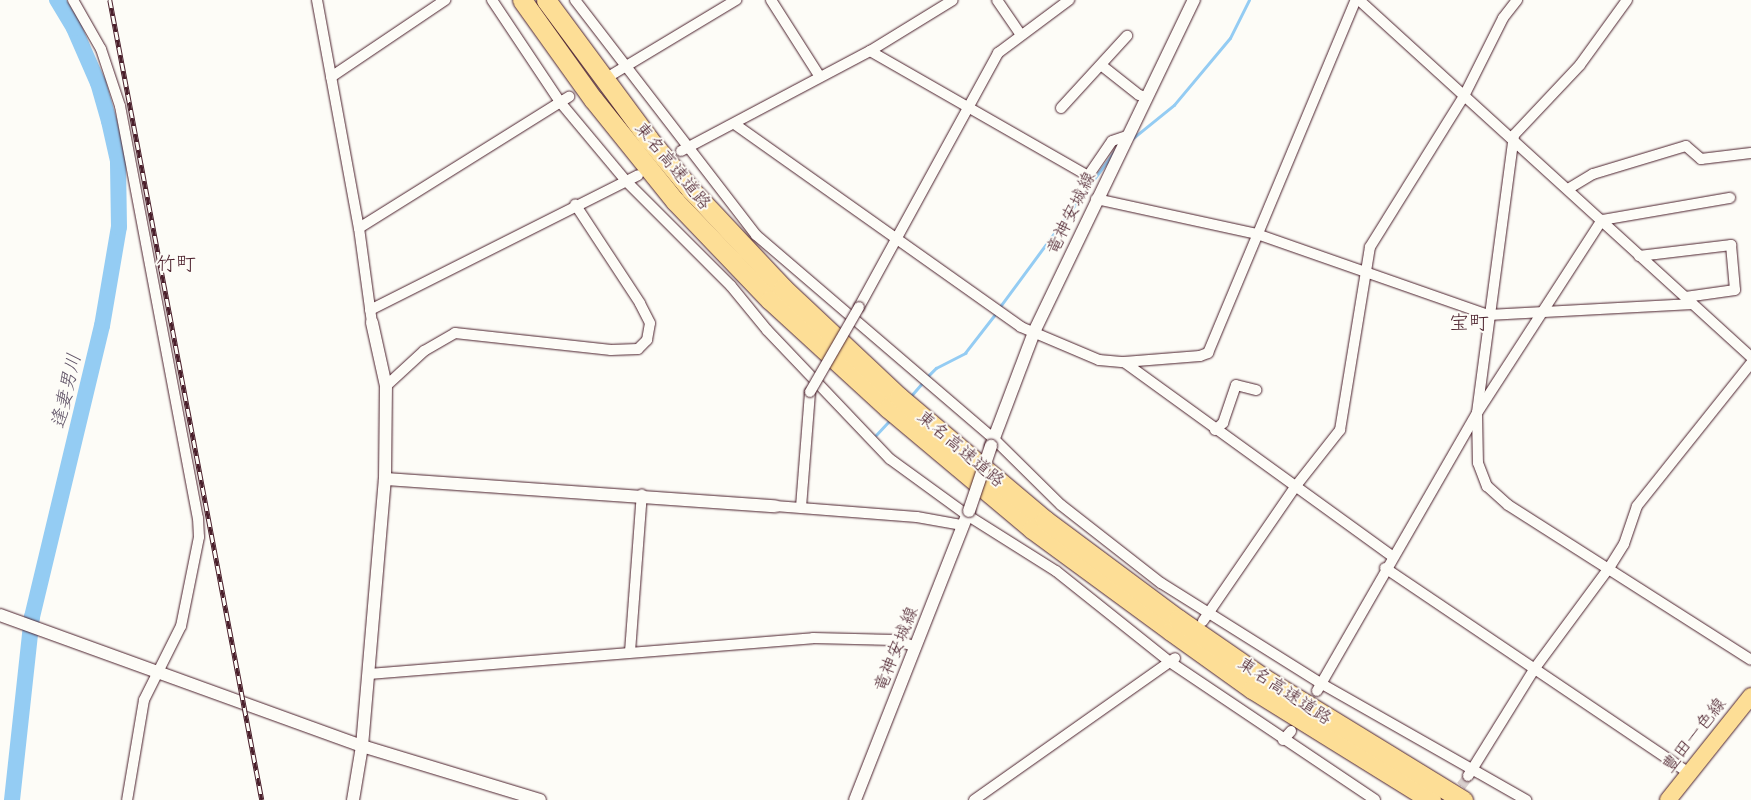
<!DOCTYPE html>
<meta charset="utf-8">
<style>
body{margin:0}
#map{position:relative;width:1751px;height:800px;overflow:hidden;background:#fdfcf7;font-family:Sriracha,"Klee One",sans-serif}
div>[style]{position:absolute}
.stream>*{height:2.5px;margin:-1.25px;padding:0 1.25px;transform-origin:1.25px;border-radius:1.25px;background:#94ccf3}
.river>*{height:16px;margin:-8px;padding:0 8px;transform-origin:8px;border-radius:8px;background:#94ccf3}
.minor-tunnel>*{height:10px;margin-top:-5px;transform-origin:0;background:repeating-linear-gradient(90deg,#d9d0ce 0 10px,transparent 0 15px)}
.roads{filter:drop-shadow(0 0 1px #4a1f2b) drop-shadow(0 0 1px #4a1f2b)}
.minor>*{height:10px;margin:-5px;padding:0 5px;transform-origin:5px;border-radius:5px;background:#fdfcf7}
.tertiary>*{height:12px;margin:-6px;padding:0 6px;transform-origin:6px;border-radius:6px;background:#fdfcf7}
.primary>*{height:16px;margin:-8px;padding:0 8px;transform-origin:8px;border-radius:8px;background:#fdde96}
.motorway>*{height:19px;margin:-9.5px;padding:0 9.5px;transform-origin:9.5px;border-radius:9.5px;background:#fdde96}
.rail>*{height:4.5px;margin-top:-2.25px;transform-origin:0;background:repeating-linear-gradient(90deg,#fdfcf7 0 8px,#4a1f2b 0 16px);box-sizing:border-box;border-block:1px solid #4a1f2b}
.bridges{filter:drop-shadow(0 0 1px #4a1f2b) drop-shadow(0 0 1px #4a1f2b)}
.minor-bridge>*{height:10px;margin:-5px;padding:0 5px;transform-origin:5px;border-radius:5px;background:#fdfcf7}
.tertiary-bridge>*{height:12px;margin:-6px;padding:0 6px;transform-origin:6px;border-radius:6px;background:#fdfcf7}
span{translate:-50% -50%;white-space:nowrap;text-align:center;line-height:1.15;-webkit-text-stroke:4px #fdfcf7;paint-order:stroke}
.street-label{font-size:18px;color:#4a1f2b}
.water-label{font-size:19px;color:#605367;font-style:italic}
.quarter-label{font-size:20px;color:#4a1f2b}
</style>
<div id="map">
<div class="stream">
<div style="left:1132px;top:139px;width:54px;rotate:-39deg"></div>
<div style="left:1174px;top:105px;width:87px;rotate:-50.1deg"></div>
<div style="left:1230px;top:38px;width:42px;rotate:-63.4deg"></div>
<div style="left:999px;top:308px;width:199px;rotate:-53.6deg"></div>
<div style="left:926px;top:378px;width:14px;rotate:-45deg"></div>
<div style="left:936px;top:368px;width:33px;rotate:-27deg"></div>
<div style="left:965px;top:353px;width:51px;rotate:-52.2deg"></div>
<div style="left:910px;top:397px;width:20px;rotate:-49deg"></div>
<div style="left:876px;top:435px;width:21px;rotate:-47deg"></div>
</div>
<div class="river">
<div style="left:12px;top:800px;width:184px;rotate:-83.8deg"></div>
<div style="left:32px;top:617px;width:299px;rotate:-76.5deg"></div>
<div style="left:102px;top:326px;width:100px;rotate:-80.3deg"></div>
<div style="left:119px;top:227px;width:66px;rotate:-90.9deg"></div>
<div style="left:118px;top:161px;width:41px;rotate:-102.7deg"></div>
<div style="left:109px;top:121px;width:40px;rotate:-106deg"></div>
<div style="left:98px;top:83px;width:60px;rotate:-113.6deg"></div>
<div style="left:74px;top:28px;width:33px;rotate:-121deg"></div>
</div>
<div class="minor-tunnel">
<div style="left:1452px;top:798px;width:26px;rotate:-53deg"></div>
</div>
<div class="roads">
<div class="minor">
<div style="left:73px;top:0;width:56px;rotate:60.3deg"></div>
<div style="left:101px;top:49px;width:60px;rotate:71.6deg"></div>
<div style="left:120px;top:106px;width:419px;rotate:79.3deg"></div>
<div style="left:198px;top:518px;width:19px;rotate:87deg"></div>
<div style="left:199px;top:537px;width:91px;rotate:101.4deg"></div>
<div style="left:181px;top:626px;width:83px;rotate:116.6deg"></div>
<div style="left:144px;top:700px;width:101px;rotate:99.6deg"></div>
<div style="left:317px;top:0;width:232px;rotate:79.6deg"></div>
<div style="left:359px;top:228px;width:96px;rotate:82.2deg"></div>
<div style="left:492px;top:0;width:123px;rotate:56.3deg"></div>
<div style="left:560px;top:102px;width:103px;rotate:50.1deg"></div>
<div style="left:626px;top:181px;width:148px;rotate:45deg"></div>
<div style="left:731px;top:286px;width:57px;rotate:50.7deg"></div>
<div style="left:767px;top:330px;width:178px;rotate:46.4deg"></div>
<div style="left:890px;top:459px;width:95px;rotate:36deg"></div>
<div style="left:967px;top:515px;width:105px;rotate:32.2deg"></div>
<div style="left:1056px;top:571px;width:146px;rotate:38.6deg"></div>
<div style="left:1170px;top:662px;width:247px;rotate:33.9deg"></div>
<div style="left:575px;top:0;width:297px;rotate:52.4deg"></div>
<div style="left:756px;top:235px;width:312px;rotate:40.6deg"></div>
<div style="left:993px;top:438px;width:95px;rotate:44.6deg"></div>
<div style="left:1061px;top:505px;width:127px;rotate:38deg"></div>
<div style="left:1161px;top:583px;width:190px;rotate:32.1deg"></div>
<div style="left:1322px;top:684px;width:235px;rotate:29.6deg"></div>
<div style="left:771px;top:0;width:91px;rotate:57.5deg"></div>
<div style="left:997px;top:0;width:42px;rotate:55.6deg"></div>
<div style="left:1359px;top:0;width:530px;rotate:42.32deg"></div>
<div style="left:1627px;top:0;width:80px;rotate:125.9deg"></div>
<div style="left:1580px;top:65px;width:96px;rotate:133.3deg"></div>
<div style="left:1514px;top:135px;width:280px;rotate:97.6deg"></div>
<div style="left:1477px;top:413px;width:50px;rotate:88.9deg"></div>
<div style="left:1478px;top:463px;width:25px;rotate:69deg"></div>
<div style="left:1487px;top:486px;width:28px;rotate:42deg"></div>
<div style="left:1508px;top:505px;width:288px;rotate:32.5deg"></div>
<div style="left:870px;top:51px;width:251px;rotate:29.8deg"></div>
<div style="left:1088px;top:176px;width:42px;rotate:-55.6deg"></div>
<div style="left:1112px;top:141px;width:18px;rotate:-19deg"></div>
<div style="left:1101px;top:65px;width:48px;rotate:38.3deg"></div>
<div style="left:1139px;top:95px;width:8px;rotate:14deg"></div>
<div style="left:613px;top:74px;width:144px;rotate:-31deg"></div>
<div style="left:331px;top:77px;width:138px;rotate:-34deg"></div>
<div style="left:1061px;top:108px;width:98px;rotate:-47.5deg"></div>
<div style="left:736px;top:125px;width:349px;rotate:35.3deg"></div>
<div style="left:1021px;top:327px;width:85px;rotate:22.9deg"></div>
<div style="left:1099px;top:360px;width:25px;rotate:5deg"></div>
<div style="left:1124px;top:362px;width:76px;rotate:-4.5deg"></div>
<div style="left:1200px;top:356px;width:9px;rotate:-21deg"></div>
<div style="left:1208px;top:353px;width:383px;rotate:-67.3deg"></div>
<div style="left:681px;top:151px;width:214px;rotate:-27.9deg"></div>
<div style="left:870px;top:51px;width:97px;rotate:-31.6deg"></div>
<div style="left:1568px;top:189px;width:29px;rotate:-31deg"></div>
<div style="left:1593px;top:174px;width:97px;rotate:-16.8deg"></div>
<div style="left:1686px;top:146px;width:20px;rotate:41deg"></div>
<div style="left:1701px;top:159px;width:50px;rotate:-6.8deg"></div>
<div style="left:1096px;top:199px;width:165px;rotate:12.3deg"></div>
<div style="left:1257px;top:234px;width:245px;rotate:19.3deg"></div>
<div style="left:1488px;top:315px;width:205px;rotate:-3.1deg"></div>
<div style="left:359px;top:228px;width:248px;rotate:-32deg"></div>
<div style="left:1639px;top:256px;width:93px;rotate:-6.8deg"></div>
<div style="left:1731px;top:245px;width:45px;rotate:84.9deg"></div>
<div style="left:1735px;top:290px;width:50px;rotate:172deg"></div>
<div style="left:859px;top:307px;width:290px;rotate:-61.3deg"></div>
<div style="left:998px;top:53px;width:89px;rotate:-36.7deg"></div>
<div style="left:370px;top:310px;width:300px;rotate:-26.7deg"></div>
<div style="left:1124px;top:362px;width:331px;rotate:35.9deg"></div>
<div style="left:386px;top:386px;width:52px;rotate:-42.6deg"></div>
<div style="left:424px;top:351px;width:36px;rotate:-30deg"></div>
<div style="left:455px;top:333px;width:157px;rotate:6.2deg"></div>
<div style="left:611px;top:350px;width:27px;rotate:-2deg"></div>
<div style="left:638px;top:349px;width:13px;rotate:-45deg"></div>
<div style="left:647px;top:340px;width:17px;rotate:-80deg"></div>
<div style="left:650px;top:323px;width:22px;rotate:-117deg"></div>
<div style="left:640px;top:303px;width:118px;rotate:-123.3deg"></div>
<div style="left:1215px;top:430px;width:11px;rotate:-41deg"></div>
<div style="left:1223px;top:423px;width:40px;rotate:-71.1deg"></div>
<div style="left:1236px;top:385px;width:21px;rotate:14deg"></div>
<div style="left:775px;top:506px;width:142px;rotate:4.4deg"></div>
<div style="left:917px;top:517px;width:46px;rotate:10.1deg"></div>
<div style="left:801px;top:507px;width:115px;rotate:-85.5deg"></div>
<div style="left:1385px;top:568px;width:367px;rotate:34deg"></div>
<div style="left:1203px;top:621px;width:163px;rotate:-55.5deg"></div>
<div style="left:1295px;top:487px;width:73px;rotate:-51.7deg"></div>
<div style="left:1340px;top:430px;width:185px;rotate:-80.7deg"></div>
<div style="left:1370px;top:247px;width:178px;rotate:-58.1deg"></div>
<div style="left:1464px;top:96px;width:87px;rotate:-63.4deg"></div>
<div style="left:1503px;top:18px;width:23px;rotate:-52deg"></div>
<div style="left:630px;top:652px;width:158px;rotate:-85.7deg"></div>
<div style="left:369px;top:674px;width:445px;rotate:-4.6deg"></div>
<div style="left:813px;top:638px;width:82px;rotate:1.4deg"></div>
<div style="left:895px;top:640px;width:22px;rotate:18deg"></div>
<div style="left:1317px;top:691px;width:321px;rotate:-60.1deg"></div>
<div style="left:1477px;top:413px;width:230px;rotate:-57.1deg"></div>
<div style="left:1602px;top:220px;width:130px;rotate:-9.8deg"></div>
<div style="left:1283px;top:740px;width:12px;rotate:-48deg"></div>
<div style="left:1468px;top:776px;width:127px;rotate:-58.2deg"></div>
<div style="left:1535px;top:668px;width:124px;rotate:-53.5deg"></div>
<div style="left:1609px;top:568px;width:28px;rotate:-58deg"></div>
<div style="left:1624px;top:544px;width:40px;rotate:-71.1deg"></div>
<div style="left:1637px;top:506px;width:183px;rotate:-51.4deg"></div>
<div style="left:974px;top:800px;width:246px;rotate:-35.2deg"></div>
</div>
<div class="tertiary">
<div style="left:991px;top:446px;width:122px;rotate:-69.3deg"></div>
<div style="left:1034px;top:332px;width:369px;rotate:-64.3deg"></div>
<div style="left:385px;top:479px;width:391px;rotate:4deg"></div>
<div style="left:0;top:615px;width:385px;rotate:19.9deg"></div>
<div style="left:362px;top:746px;width:186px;rotate:16.9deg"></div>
<div style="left:353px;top:800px;width:55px;rotate:-80.5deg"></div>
<div style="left:362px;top:746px;width:268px;rotate:-85.1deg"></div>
<div style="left:385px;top:479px;width:93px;rotate:-89.4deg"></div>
<div style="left:386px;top:386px;width:65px;rotate:-102.5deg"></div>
<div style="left:855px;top:800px;width:311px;rotate:-68.5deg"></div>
</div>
<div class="primary">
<div style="left:1668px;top:800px;width:133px;rotate:-51.4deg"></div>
</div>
<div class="motorway">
<div style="left:522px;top:0;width:122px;rotate:54.4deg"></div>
<div style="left:593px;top:99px;width:131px;rotate:51.2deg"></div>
<div style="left:675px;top:201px;width:137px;rotate:46.2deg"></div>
<div style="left:770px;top:300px;width:160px;rotate:42.5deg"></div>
<div style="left:888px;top:408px;width:188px;rotate:40deg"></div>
<div style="left:1032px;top:529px;width:172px;rotate:36.3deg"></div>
<div style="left:1171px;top:631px;width:100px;rotate:35.6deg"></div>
<div style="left:1252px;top:689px;width:211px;rotate:31.8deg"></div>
<div style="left:546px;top:0;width:172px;rotate:53.5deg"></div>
<div style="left:648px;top:138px;width:67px;rotate:50.4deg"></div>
<div style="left:691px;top:190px;width:134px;rotate:46.8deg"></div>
<div style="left:783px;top:288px;width:159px;rotate:43.2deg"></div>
<div style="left:899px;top:397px;width:191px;rotate:40.1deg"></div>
<div style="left:1045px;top:520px;width:166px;rotate:36.7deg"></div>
<div style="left:1178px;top:619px;width:102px;rotate:34.6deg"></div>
<div style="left:1262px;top:677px;width:236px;rotate:31.5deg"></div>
</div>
</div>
<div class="rail">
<div style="left:110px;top:0;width:814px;rotate:79.24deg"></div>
</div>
<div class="bridges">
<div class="minor-bridge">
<div style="left:810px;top:392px;width:98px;rotate:-60deg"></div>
</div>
<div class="tertiary-bridge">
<div style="left:969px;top:511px;width:69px;rotate:-71.3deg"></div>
</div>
</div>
<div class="street-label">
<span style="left:673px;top:166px;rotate:50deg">東名高速道路</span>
<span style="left:1071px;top:213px;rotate:-64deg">竜神安城線</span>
<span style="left:961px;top:449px;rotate:40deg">東名高速道路</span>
<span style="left:896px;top:649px;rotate:-68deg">竜神安城線</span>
<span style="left:1285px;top:691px;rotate:33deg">東名高速道路</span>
<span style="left:1694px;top:735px;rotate:-51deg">豊田一色線</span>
</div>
<div class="water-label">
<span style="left:66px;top:391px;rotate:-77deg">逢妻男川</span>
</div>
<div class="quarter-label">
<span style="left:176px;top:263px">竹町</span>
<span style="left:1469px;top:322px">宝町</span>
</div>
</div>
